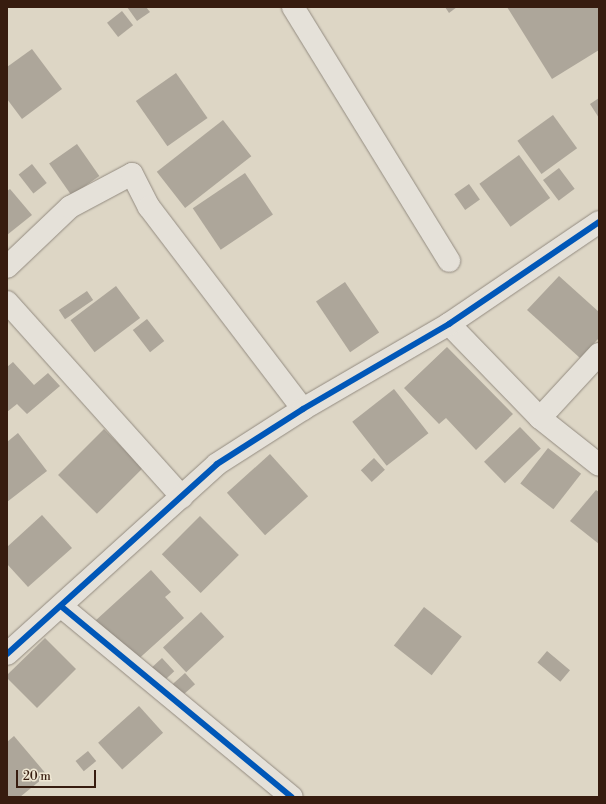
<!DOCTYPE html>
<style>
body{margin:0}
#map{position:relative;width:606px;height:804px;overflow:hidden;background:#ddd6c5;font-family:"Libre Bodoni",serif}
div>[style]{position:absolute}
.building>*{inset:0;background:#ada69a;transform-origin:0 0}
.roads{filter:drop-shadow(0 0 1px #938b80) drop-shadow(0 0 1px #938b80)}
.minor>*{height:22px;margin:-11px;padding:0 11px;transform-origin:11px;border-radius:11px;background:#e5e1d9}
.cycleway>*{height:6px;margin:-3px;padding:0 3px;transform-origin:3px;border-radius:3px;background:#0057b8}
span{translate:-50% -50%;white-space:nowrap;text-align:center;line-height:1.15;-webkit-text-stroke:3px #efe7d3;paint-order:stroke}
.frame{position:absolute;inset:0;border:8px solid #371c0f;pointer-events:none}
.scale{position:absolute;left:16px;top:770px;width:80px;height:18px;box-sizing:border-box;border:2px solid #371c0f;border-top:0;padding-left:5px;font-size:12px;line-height:14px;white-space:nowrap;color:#371c0f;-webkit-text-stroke:3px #efe7d3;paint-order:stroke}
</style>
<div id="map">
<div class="building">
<div style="clip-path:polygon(127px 7px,146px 7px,150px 12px,137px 21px)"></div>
<div style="clip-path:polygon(445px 7px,457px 7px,449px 13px)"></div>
<div style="clip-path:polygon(507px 7px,599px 7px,599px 50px,552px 79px)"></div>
<div style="left:122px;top:11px;width:18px;height:19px;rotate:52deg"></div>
<div style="clip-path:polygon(32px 49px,62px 89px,22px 119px,7px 99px,7px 67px)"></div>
<div style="left:176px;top:73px;width:55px;height:49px;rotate:55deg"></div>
<div style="clip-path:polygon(599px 98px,599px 118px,590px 104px)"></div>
<div style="left:553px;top:115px;width:41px;height:44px;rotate:54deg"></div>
<div style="left:223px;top:120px;width:46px;height:84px;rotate:52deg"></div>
<div style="left:77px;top:144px;width:39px;height:34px;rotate:55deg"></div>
<div style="left:519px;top:155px;width:53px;height:49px;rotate:54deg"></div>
<div style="left:32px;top:164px;width:24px;height:17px;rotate:52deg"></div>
<div style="left:559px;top:168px;width:26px;height:20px;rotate:53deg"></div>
<div style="left:245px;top:173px;width:50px;height:63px;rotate:56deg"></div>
<div style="left:469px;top:184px;width:19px;height:18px;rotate:55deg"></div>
<div style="clip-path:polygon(10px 189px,32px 215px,7px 235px,7px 191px)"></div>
<div style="clip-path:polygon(559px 276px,599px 312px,599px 338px,580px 358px,527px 310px)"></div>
<div style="left:345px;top:282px;width:61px;height:35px;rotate:56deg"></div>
<div style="left:116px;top:286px;width:40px;height:57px;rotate:53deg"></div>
<div style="left:87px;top:291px;width:11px;height:34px;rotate:56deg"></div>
<div style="left:147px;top:319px;width:28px;height:18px;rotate:52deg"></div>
<div style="clip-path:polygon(447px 347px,513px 414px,476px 450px,446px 418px,439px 424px,404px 388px)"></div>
<div style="clip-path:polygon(13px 362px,34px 385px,48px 373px,60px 386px,27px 414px,17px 404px,7px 412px,7px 367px)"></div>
<div style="left:394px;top:389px;width:56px;height:53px;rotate:52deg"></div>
<div style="left:520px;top:427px;width:30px;height:50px;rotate:46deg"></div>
<div style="left:104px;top:429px;width:55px;height:65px;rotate:45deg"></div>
<div style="clip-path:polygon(18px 433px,47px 471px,7px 502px,7px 442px)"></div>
<div style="left:548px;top:448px;width:42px;height:45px;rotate:38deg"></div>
<div style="left:270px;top:454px;width:57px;height:58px;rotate:48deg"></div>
<div style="left:374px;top:458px;width:16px;height:18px;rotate:47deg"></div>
<div style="clip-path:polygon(596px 490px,599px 492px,599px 544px,570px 521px)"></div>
<div style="clip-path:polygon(42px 515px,72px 548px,28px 587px,7px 564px,7px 547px)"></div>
<div style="left:200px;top:516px;width:55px;height:54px;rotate:45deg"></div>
<div style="clip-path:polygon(151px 570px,171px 592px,165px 597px,184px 618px,134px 663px,95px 621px)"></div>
<div style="left:424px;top:607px;width:48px;height:49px;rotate:38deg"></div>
<div style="left:201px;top:612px;width:34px;height:52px;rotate:47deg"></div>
<div style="clip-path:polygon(45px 638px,76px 669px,37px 708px,7px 678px,7px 675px)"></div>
<div style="left:547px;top:651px;width:30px;height:15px;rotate:40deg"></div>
<div style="left:162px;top:658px;width:18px;height:18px;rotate:47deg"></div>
<div style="left:185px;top:673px;width:15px;height:19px;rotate:48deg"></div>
<div style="left:139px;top:706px;width:36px;height:55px;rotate:48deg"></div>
<div style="clip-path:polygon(14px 736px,47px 775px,20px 797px,7px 797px,7px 742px)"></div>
<div style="left:88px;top:751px;width:13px;height:16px;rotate:51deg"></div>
</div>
<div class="roads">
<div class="minor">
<div style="left:293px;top:7px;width:298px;rotate:58.4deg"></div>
<div style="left:7px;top:267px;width:87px;rotate:-43.6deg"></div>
<div style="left:70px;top:207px;width:70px;rotate:-28deg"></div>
<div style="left:132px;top:174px;width:37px;rotate:63deg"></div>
<div style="left:149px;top:207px;width:254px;rotate:52.7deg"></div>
<div style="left:7px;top:302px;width:262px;rotate:48.1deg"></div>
<div style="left:449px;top:324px;width:131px;rotate:45.9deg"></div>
<div style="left:540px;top:418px;width:75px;rotate:38.5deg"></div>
<div style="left:540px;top:418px;width:87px;rotate:-47.3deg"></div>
<div style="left:62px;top:607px;width:298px;rotate:39.6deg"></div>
<div style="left:7px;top:654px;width:283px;rotate:-42.1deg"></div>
<div style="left:217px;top:464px;width:102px;rotate:-32.6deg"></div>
<div style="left:303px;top:409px;width:169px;rotate:-30.2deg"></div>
<div style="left:449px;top:324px;width:181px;rotate:-34.2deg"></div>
</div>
</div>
<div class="cycleway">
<div style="left:62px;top:607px;width:298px;rotate:39.6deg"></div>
<div style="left:7px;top:654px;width:283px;rotate:-42.1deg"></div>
<div style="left:217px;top:464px;width:102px;rotate:-32.6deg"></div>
<div style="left:303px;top:409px;width:169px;rotate:-30.2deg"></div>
<div style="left:449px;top:324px;width:181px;rotate:-34.2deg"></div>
</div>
<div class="frame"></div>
<div class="scale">20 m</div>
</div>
